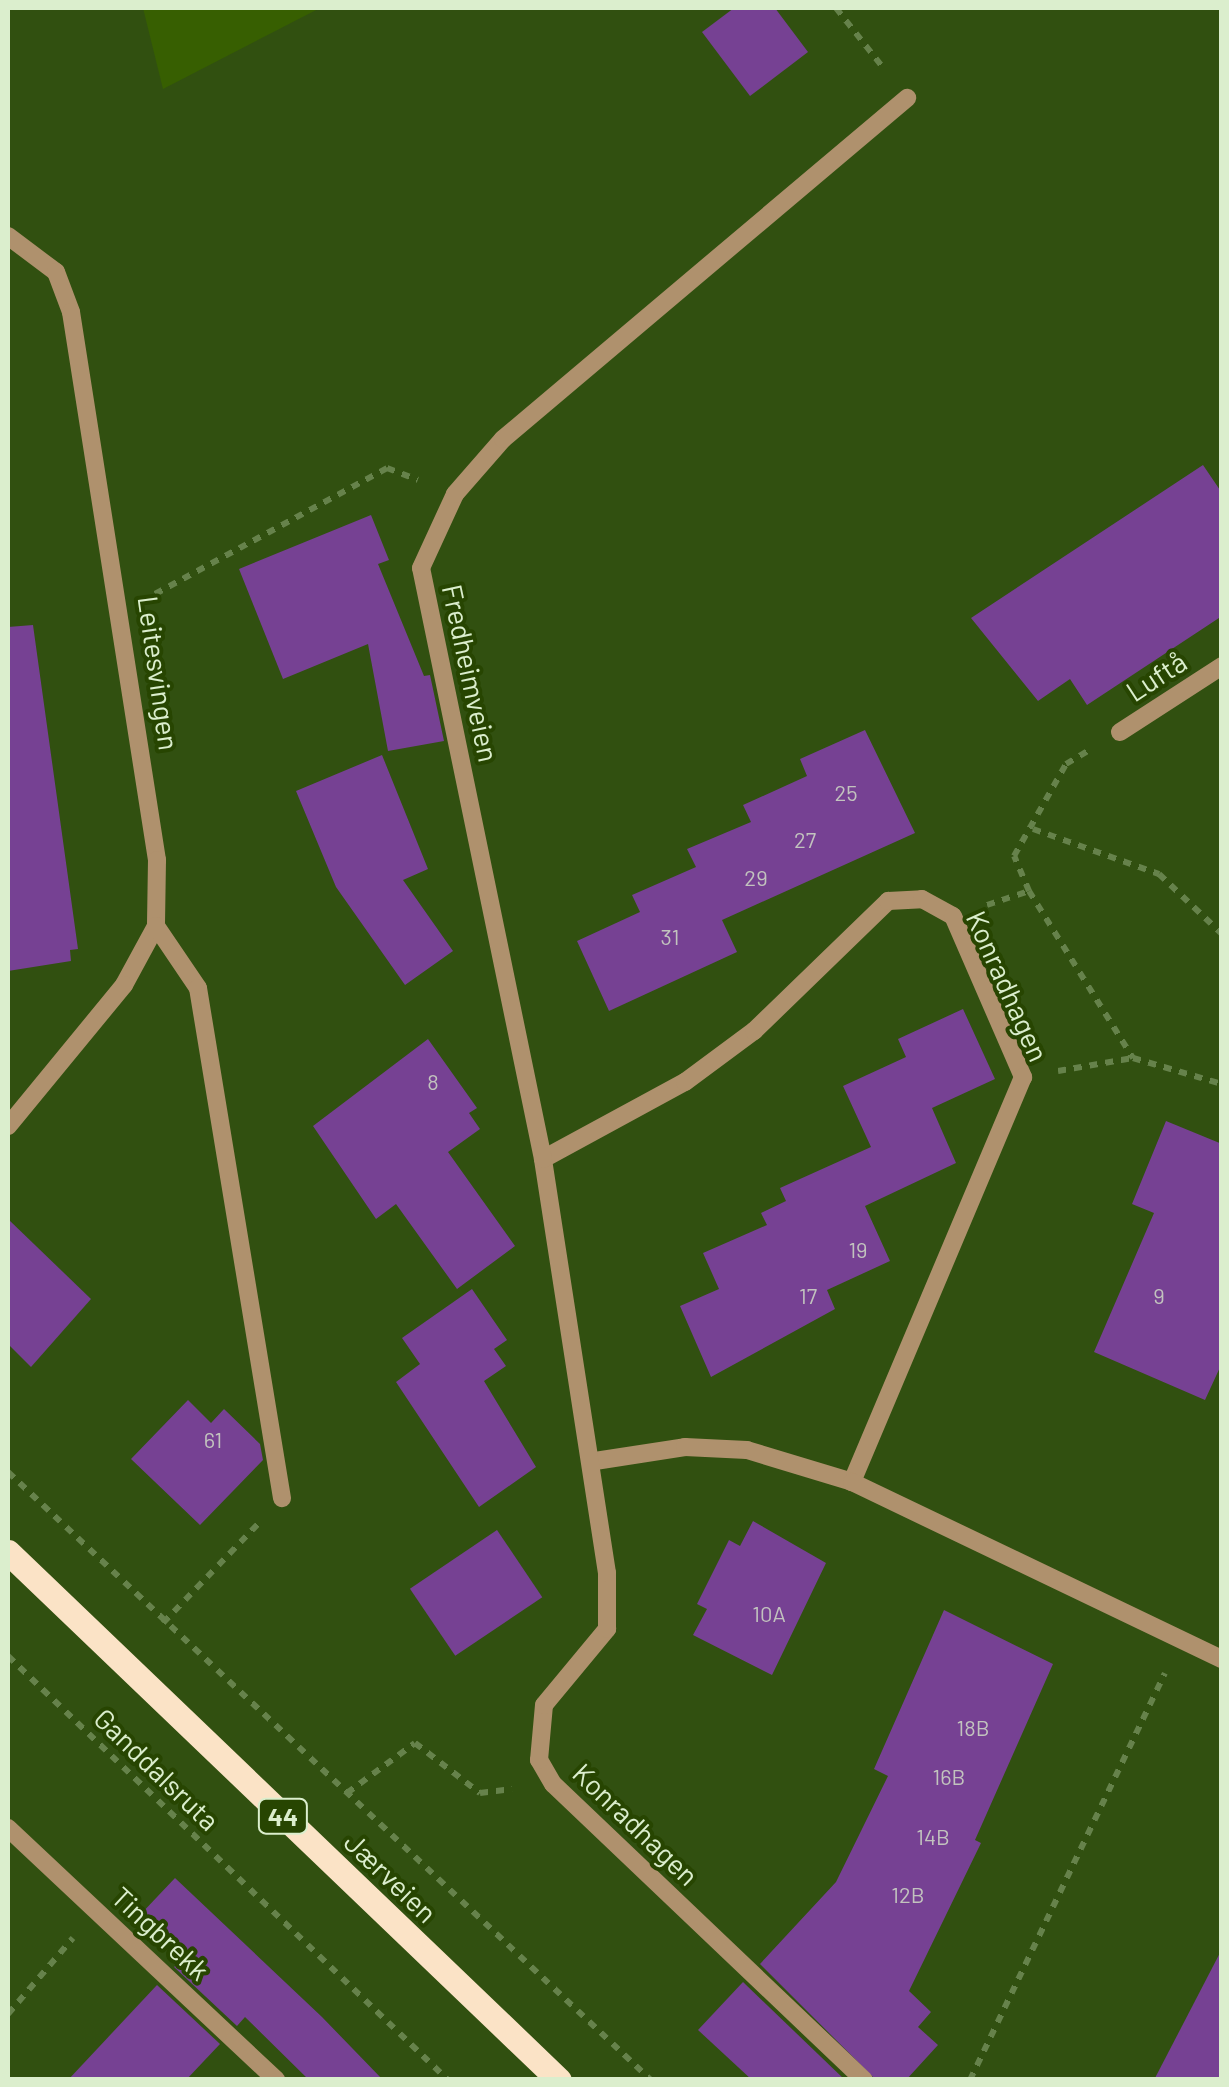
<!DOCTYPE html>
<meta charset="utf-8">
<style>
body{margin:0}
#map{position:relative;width:1229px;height:2087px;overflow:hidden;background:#315010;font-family:Barlow,sans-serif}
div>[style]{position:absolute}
.green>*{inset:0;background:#375f01}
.building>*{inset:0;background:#764193;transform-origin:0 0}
.path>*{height:6px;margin-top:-3px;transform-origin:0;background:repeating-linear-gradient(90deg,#66824b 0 8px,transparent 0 16px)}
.minor>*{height:18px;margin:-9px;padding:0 9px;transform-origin:9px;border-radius:9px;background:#af916d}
.major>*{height:25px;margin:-12.5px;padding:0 12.5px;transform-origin:12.5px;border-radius:12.5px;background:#fbe3c6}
span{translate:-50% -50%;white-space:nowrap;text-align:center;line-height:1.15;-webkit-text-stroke:8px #274501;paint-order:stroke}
.number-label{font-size:22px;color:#c2c3be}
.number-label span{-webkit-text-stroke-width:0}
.shield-label span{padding:2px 8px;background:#274501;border:2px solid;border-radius:8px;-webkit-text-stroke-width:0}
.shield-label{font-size:25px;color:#dbeecd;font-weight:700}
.street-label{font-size:28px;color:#dbeecd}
.frame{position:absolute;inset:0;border:10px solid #dbeecd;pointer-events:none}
</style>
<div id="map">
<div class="green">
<div style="clip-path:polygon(143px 8px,320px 8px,163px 89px)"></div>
</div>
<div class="building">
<div style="clip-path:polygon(734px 8px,775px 8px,808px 52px,750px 96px,702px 32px)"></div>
<div style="clip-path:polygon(1203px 465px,1222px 493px,1222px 616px,1087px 705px,1070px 679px,1038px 701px,971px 618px)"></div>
<div style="clip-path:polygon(371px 515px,389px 560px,378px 564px,424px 676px,430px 675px,444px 741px,388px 751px,368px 644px,283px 679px,239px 569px)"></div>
<div style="clip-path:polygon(33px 625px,78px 949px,70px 950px,71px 961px,8px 971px,8px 627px)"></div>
<div style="clip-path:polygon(865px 730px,915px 833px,722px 920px,737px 952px,609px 1011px,577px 941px,640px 912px,632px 895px,696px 867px,687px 849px,751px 822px,743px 805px,807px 776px,800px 759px)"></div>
<div style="clip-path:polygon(382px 755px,428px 869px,403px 880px,453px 951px,405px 985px,336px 887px,296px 791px)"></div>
<div style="clip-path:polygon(963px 1009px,995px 1079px,932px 1108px,956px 1163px,865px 1206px,890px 1261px,827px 1290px,835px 1309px,711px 1377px,680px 1306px,719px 1289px,703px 1253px,767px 1225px,761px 1213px,786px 1201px,780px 1188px,871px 1147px,843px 1086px,906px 1057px,898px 1039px)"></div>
<div style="clip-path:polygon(428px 1039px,477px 1108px,469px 1113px,480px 1129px,448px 1152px,515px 1246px,457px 1289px,396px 1204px,376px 1219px,313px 1126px)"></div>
<div style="clip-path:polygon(1166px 1121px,1222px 1144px,1222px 1363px,1205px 1400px,1094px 1352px,1154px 1213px,1132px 1204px)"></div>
<div style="clip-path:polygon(8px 1219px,91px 1299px,31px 1367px,8px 1344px)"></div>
<div style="clip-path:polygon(472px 1289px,507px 1340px,494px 1349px,506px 1366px,484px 1381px,536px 1467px,479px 1507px,396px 1382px,420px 1364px,402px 1338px)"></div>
<div style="clip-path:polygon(188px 1400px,211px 1423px,224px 1409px,260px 1444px,263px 1460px,200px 1525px,131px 1459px)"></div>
<div style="clip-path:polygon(753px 1521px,826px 1563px,772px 1675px,693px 1635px,707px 1609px,697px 1604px,729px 1540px,740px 1546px)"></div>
<div style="left:497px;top:1530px;width:81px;height:105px;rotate:56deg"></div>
<div style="clip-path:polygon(944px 1610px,1053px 1664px,975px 1840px,981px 1843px,909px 1991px,931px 2012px,918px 2027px,938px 2045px,906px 2080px,876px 2080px,760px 1964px,836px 1882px,888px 1776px,874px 1769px)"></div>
<div style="clip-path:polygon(175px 1878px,322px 2017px,383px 2080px,309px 2080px,245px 2017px,237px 2026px,174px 1967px,183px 1958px,139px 1916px)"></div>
<div style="clip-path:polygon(1222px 1949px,1222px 2080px,1154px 2080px)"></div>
<div style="clip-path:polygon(743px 1982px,845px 2080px,752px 2080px,698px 2030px)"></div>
<div style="clip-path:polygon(157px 1985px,220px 2044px,186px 2080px,68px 2080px)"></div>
</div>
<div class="path">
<div style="left:836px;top:8px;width:79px;rotate:51.7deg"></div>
<div style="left:155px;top:594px;width:264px;rotate:-28.5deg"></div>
<div style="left:387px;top:468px;width:33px;rotate:21deg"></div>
<div style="left:1033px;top:829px;width:134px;rotate:19.7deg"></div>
<div style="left:1159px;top:874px;width:87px;rotate:43.6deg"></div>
<div style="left:1029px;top:891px;width:197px;rotate:58.1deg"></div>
<div style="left:987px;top:905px;width:44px;rotate:-18.4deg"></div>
<div style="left:1029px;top:891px;width:38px;rotate:-113deg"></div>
<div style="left:1014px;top:856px;width:106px;rotate:-60.5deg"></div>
<div style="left:1066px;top:764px;width:29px;rotate:-31deg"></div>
<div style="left:1058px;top:1071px;width:76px;rotate:-9.8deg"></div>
<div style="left:1133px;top:1058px;width:93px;rotate:16.3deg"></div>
<div style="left:8px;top:1472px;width:885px;rotate:43.4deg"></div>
<div style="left:163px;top:1623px;width:139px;rotate:-46.2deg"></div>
<div style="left:8px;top:1656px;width:611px;rotate:43.94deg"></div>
<div style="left:347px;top:1793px;width:84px;rotate:-36.3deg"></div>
<div style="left:415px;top:1743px;width:82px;rotate:37.6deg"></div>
<div style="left:480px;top:1793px;width:32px;rotate:-7deg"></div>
<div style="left:8px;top:2014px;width:100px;rotate:-49.5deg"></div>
<div style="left:970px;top:2080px;width:451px;rotate:-64.4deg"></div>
</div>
<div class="minor">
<div style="left:8px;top:236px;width:60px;rotate:36.9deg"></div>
<div style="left:56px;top:272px;width:43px;rotate:69.4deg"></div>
<div style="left:71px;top:312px;width:555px;rotate:81.08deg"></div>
<div style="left:157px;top:860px;width:66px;rotate:90.9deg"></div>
<div style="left:156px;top:926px;width:67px;rotate:118.5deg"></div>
<div style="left:124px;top:985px;width:183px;rotate:129.4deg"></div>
<div style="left:1120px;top:732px;width:121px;rotate:-32.9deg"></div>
<div style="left:156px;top:926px;width:75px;rotate:55.9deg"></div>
<div style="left:198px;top:988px;width:517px;rotate:80.65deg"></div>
<div style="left:543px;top:1159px;width:162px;rotate:-28.5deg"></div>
<div style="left:685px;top:1082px;width:86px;rotate:-36.5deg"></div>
<div style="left:754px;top:1031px;width:187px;rotate:-44.1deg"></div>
<div style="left:888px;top:901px;width:34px;rotate:-3deg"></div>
<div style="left:922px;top:899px;width:35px;rotate:29deg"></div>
<div style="left:953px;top:916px;width:176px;rotate:66.5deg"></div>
<div style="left:1023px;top:1077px;width:440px;rotate:112.9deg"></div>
<div style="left:595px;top:1461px;width:91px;rotate:-8.8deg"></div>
<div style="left:685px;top:1447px;width:62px;rotate:2.8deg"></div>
<div style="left:747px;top:1450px;width:110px;rotate:16.9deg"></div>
<div style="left:852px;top:1482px;width:410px;rotate:25.6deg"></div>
<div style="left:8px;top:1828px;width:368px;rotate:43.2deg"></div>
<div style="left:864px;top:2080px;width:429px;rotate:-136.4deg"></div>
<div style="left:553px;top:1784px;width:28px;rotate:-120deg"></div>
<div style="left:539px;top:1760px;width:55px;rotate:-84.8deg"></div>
<div style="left:544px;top:1705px;width:99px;rotate:-50.3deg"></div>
<div style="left:607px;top:1629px;width:56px;rotate:-90deg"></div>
<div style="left:607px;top:1573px;width:419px;rotate:-98.8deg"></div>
<div style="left:543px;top:1159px;width:603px;rotate:-101.66deg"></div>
<div style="left:421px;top:568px;width:81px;rotate:-65.3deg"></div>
<div style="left:455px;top:494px;width:73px;rotate:-48.9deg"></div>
<div style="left:503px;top:439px;width:529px;rotate:-40.17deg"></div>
</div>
<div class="major">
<div style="left:8px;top:1552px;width:763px;rotate:43.78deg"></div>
</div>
<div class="number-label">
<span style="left:846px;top:793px">25</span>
<span style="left:805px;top:840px">27</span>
<span style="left:756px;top:878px">29</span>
<span style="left:670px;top:937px">31</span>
<span style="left:433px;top:1082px">8</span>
<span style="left:858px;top:1250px">19</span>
<span style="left:808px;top:1296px">17</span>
<span style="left:1159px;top:1296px">9</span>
<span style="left:213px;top:1440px">61</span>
<span style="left:769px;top:1614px">10A</span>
<span style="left:973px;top:1728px">18B</span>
<span style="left:949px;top:1777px">16B</span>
<span style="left:933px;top:1837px">14B</span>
<span style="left:908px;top:1895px">12B</span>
</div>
<div class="shield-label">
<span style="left:283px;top:1816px">44</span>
</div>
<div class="street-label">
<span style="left:159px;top:673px;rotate:82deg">Leitesvingen</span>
<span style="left:471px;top:673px;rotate:78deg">Fredheimveien</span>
<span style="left:1156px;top:676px;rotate:-33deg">Luftå</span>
<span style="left:1008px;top:986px;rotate:66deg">Konradhagen</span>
<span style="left:157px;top:1769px;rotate:44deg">Ganddalsruta</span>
<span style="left:636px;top:1824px;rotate:44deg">Konradhagen</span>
<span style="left:391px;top:1877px;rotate:44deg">Jærveien</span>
<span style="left:161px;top:1933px;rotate:43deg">Tingbrekk</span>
</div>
<div class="frame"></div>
</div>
